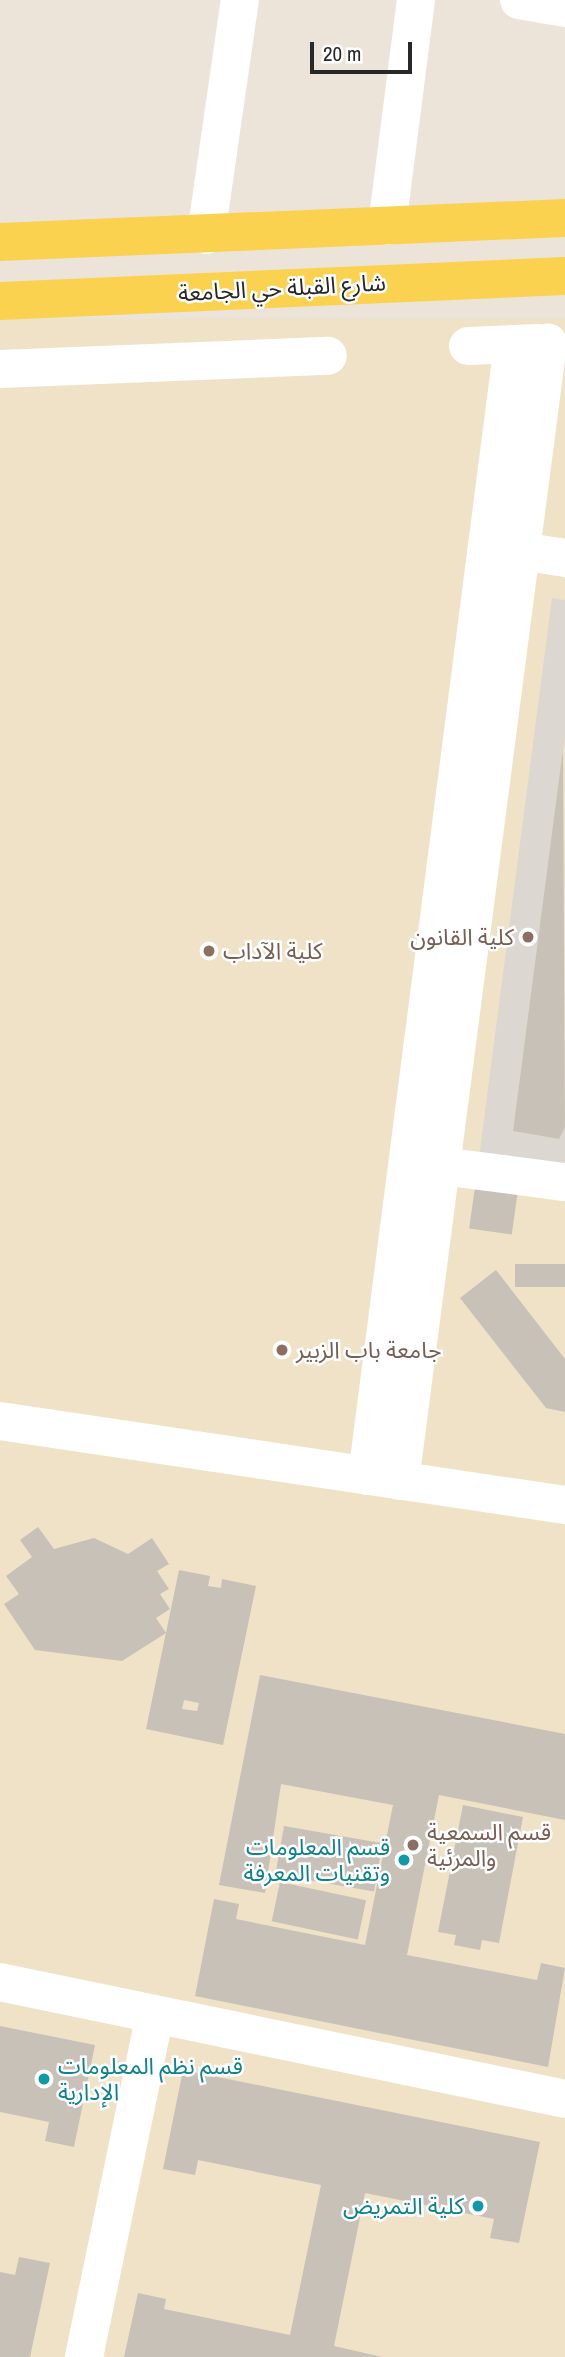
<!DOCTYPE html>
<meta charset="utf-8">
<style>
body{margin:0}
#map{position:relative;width:565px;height:2357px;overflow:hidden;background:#ece4d8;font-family:"Archivo Narrow","Noto Sans Arabic",sans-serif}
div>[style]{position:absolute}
.education>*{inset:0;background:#efe2c6;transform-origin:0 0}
.plaza>*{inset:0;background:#dcd7d0}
.building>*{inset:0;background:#c7c1b8;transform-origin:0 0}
.minor>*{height:38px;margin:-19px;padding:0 19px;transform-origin:19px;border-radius:19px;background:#fff}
.major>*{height:38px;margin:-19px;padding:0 19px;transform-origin:19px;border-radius:19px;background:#fad24f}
.dots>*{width:19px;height:19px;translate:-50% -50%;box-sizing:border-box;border:4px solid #fff;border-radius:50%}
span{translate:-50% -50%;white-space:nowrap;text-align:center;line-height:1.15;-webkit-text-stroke:5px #fff;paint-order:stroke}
.street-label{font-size:23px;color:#282828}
.education-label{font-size:23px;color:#785e54}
.right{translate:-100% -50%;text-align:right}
.left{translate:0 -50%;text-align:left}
.culture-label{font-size:23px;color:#0d838f}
.scale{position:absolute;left:310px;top:42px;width:102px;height:32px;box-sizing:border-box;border:4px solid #282828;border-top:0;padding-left:9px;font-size:21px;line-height:24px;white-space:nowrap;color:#282828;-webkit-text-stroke:5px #fff;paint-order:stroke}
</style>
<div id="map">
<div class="education">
<div style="left:565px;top:319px;width:2038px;height:566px;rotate:90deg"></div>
</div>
<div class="plaza">
<div style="clip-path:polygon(552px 598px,565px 600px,565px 737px,513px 1131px,559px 1139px,565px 1127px,565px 1171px,479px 1158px)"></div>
</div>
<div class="building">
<div style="clip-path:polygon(563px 749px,565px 1127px,559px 1139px,513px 1131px)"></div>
<div style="left:475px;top:1187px;width:43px;height:42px;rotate:8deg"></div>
<div style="left:565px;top:1264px;width:23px;height:50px;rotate:90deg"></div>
<div style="clip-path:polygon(496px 1270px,565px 1359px,565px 1412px,546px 1408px,460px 1298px)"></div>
<div style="clip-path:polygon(38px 1527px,54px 1549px,94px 1538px,128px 1554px,152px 1538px,169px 1564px,157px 1571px,169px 1589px,160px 1594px,170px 1609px,156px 1618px,166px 1633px,122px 1661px,35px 1650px,4px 1604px,19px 1594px,6px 1576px,32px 1557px,20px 1540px)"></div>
<div style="clip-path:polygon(evenodd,179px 1570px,210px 1576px,208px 1586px,221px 1588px,222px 1579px,256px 1586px,223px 1745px,146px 1729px,179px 1570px,184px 1700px,199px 1703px,197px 1711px,182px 1709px,184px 1700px)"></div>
<div style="clip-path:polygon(260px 1675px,565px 1734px,565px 1820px,439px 1795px,407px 1955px,537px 1980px,541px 1963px,565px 1968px,548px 2067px,195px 1996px,214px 1899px,239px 1904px,236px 1919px,365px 1945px,393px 1805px,281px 1784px,265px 1893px,219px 1885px)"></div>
<div style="clip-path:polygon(463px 1805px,523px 1817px,499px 1943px,482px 1940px,480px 1950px,454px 1945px,456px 1935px,438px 1932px)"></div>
<div style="left:284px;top:1826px;width:100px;height:49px;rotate:10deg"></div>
<div style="left:280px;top:1882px;width:88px;height:40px;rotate:12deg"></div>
<div style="clip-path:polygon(0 2026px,95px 2045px,74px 2147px,45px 2141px,49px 2122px,0 2112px)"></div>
<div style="clip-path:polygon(183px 2070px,540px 2142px,519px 2243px,490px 2238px,494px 2219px,365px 2193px,334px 2346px,382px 2357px,124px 2357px,138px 2293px,166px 2299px,164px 2309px,290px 2335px,321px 2185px,198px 2160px,195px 2175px,163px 2169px)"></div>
<div style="clip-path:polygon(19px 2257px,50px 2263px,30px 2357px,0 2357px,0 2272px,15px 2275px)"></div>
</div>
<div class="minor">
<div style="left:519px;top:0;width:47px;rotate:9.9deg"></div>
<div style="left:387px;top:226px;width:228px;rotate:-82.7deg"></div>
<div style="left:206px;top:235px;width:237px;rotate:-81.8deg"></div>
<div style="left:468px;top:346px;width:70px;rotate:-2.5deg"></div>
<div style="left:0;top:369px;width:328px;rotate:-2.3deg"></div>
<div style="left:520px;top:551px;width:46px;rotate:8.8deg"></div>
<div style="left:441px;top:1166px;width:125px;rotate:7.4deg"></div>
<div style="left:0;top:1421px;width:571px;rotate:8.46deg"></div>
<div style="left:367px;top:1476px;width:1141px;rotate:-82.65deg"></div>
<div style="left:400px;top:1481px;width:1148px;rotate:-82.59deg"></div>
<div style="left:0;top:1982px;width:577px;rotate:11.7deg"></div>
<div style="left:84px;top:2357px;width:350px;rotate:-78.3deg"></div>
</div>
<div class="major">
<div style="left:0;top:242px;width:566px;rotate:-2.43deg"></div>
<div style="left:0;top:301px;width:566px;rotate:-2.53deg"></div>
</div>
<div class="dots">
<div style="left:528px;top:937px;background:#8d6e63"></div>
<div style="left:209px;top:951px;background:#8d6e63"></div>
<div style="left:282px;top:1350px;background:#8d6e63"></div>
<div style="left:413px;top:1845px;background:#8d6e63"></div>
<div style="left:404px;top:1860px;background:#0f9aa8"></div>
<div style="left:44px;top:2079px;background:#0f9aa8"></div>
<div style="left:478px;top:2206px;background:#0f9aa8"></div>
</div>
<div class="street-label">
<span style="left:282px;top:288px;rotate:-3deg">شارع القبلة حي الجامعة</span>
</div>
<div class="education-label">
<span class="right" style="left:514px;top:937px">كلية القانون</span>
<span class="left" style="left:223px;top:951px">كلية الآداب</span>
<span class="left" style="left:296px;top:1350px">جامعة باب الزبير</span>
<span class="left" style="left:427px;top:1845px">قسم السمعية<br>والمرئية</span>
</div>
<div class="culture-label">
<span class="right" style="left:390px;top:1860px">قسم المعلومات<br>وتقنيات المعرفة</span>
<span class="left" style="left:58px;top:2079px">قسم نظم المعلومات<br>الإدارية</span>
<span class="right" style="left:464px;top:2206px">كلية التمريض</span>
</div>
<div class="scale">20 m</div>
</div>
